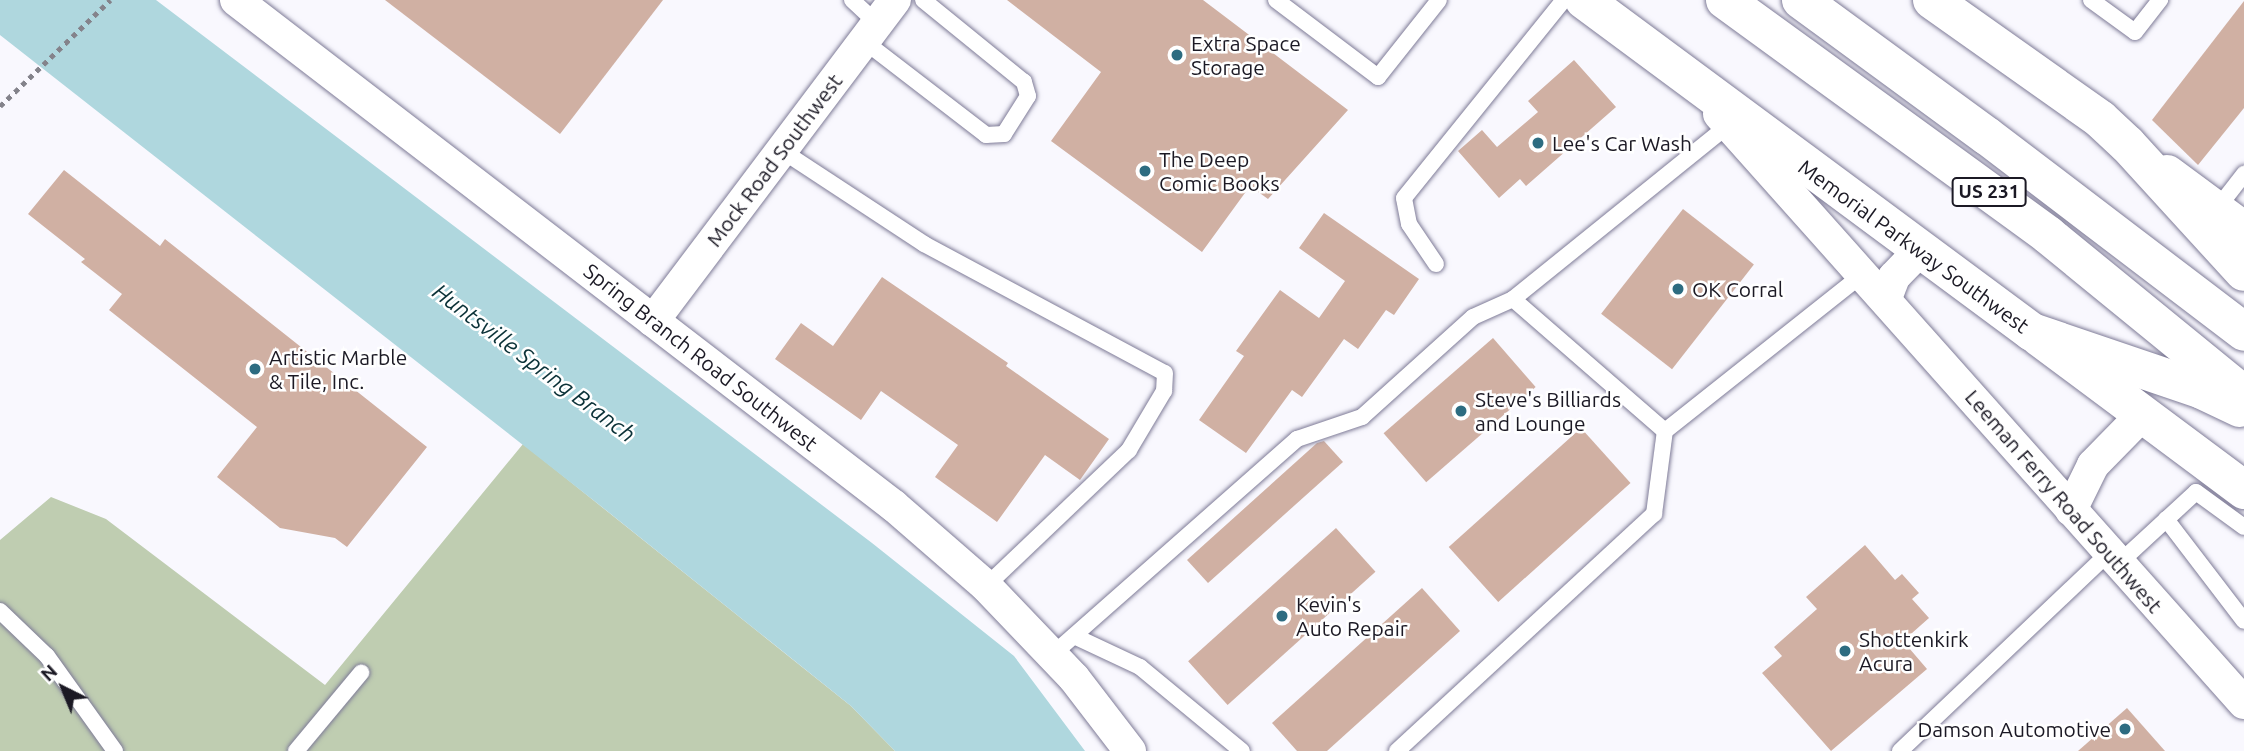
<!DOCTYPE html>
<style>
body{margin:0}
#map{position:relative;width:2244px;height:751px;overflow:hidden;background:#f9f8fe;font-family:Ubuntu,sans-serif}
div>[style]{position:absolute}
.green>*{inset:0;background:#bfcdb1}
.water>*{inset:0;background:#afd7de}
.building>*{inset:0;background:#d0b0a3;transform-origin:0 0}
.path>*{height:4.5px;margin-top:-2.25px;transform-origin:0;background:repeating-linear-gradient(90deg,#84838b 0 5px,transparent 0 10px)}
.roads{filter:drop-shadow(0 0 2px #7e7b97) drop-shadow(0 0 2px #7e7b97)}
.lane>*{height:16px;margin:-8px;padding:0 8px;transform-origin:8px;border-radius:8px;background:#fff}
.street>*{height:32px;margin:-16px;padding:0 16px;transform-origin:16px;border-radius:16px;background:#fff}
.secondary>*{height:38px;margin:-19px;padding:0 19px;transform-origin:19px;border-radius:19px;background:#fff}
.primary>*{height:38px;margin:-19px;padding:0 19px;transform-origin:19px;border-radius:19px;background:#fff}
.highway>*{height:38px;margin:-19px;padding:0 19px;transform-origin:19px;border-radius:19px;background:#fff}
.dots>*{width:19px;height:19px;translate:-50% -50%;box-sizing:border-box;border:4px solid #fff;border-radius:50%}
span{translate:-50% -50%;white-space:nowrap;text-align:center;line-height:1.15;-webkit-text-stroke:5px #fff;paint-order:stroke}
.shield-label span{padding:2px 5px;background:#fff;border:2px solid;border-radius:5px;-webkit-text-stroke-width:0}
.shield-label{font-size:19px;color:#1b1924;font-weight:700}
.poi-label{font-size:21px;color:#1b1924}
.left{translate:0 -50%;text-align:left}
.right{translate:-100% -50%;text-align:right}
.street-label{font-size:21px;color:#1b1924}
.water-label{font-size:23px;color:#0b3238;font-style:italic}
.north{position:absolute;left:28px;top:653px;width:70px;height:70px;-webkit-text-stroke:5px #fff;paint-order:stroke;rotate:317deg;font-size:19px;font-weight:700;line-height:28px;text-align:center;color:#1b1924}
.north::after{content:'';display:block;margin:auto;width:24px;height:32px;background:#1b1924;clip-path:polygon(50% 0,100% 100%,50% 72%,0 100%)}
</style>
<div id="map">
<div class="green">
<div style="clip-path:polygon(523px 444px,851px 706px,895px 751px,0 751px,0 540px,51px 497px,106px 519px,325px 685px)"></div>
</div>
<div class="water">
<div style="clip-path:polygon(0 0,156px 0,872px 543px,1014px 656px,1085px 751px,895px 751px,851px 706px,602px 507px,0 35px)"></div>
</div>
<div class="building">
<div style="clip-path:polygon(385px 0,663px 0,560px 134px)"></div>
<div style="clip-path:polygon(1007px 0,1203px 0,1348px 110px,1268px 199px,1250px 186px,1202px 252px,1051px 141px,1101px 72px)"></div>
<div style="clip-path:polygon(2244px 1px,2244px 108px,2198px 165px,2152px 120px)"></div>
<div style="clip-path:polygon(1574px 60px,1616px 107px,1526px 186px,1520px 179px,1499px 198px,1458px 151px,1482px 130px,1497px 147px,1538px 112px,1528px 101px)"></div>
<div style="clip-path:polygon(64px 170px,160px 246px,165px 239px,427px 447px,347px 547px,335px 538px,280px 528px,217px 477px,257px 427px,109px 310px,122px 294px,81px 262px,85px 259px,28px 214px)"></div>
<div style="left:1683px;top:209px;width:90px;height:133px;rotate:38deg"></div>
<div style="clip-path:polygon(1324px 213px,1419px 279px,1394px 315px,1386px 310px,1358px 349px,1344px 339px,1302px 397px,1292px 390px,1246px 453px,1199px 420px,1244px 356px,1236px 351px,1280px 290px,1319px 318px,1345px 281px,1299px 248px)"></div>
<div style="clip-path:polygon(882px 277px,1008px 363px,1006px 366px,1109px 439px,1080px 480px,1045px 455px,997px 522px,935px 477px,958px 445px,881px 391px,861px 420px,775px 359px,801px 323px,833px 346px)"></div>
<div style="left:1493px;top:338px;width:65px;height:145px;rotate:49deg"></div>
<div style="left:1581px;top:428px;width:74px;height:178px;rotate:48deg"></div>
<div style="clip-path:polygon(1324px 441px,1343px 462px,1208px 583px,1187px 560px,1317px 443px)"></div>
<div style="left:1336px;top:528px;width:59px;height:199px;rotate:48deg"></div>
<div style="clip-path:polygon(1865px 545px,1895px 580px,1902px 574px,1919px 593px,1912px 599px,1929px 618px,1903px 641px,1927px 669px,1831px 751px,1762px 673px,1782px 656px,1774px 647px,1817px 609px,1806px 597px)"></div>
<div style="clip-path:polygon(1422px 588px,1460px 631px,1327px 751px,1297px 751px,1272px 723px)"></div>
<div style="clip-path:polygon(2127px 708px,2165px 751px,2078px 751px)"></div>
</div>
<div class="path">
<div style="left:0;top:106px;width:153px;rotate:-43.9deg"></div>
</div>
<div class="roads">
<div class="lane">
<div style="left:852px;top:0;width:34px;rotate:43deg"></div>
<div style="left:1276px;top:0;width:128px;rotate:37deg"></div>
<div style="left:1378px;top:77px;width:98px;rotate:-51.6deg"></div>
<div style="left:2091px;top:0;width:54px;rotate:36deg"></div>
<div style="left:2135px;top:32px;width:41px;rotate:-52deg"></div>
<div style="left:864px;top:41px;width:154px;rotate:37.6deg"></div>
<div style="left:986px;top:135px;width:18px;rotate:-3deg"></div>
<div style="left:1004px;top:134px;width:45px;rotate:-57.7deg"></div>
<div style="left:1028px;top:96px;width:15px;rotate:-106deg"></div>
<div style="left:1024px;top:82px;width:130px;rotate:-140.9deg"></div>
<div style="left:781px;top:150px;width:171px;rotate:33.3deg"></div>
<div style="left:924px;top:244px;width:273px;rotate:28.2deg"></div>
<div style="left:1165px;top:373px;width:18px;rotate:93deg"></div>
<div style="left:1164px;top:391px;width:69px;rotate:120.7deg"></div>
<div style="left:1129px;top:450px;width:197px;rotate:136.4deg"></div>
<div style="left:2216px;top:210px;width:46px;rotate:-52.1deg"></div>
<div style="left:1436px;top:264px;width:48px;rotate:-124deg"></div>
<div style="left:1409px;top:224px;width:26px;rotate:-101deg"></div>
<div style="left:1404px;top:198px;width:255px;rotate:-51.1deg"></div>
<div style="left:1513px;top:299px;width:201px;rotate:41deg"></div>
<div style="left:1665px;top:431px;width:253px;rotate:-38.4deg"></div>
<div style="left:2166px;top:519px;width:128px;rotate:52.6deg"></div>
<div style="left:2118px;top:564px;width:106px;rotate:-42.7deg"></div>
<div style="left:2196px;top:492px;width:59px;rotate:36.1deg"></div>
<div style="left:0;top:611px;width:65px;rotate:43.8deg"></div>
<div style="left:47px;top:656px;width:117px;rotate:54.4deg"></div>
<div style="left:1074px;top:636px;width:73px;rotate:25.2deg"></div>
<div style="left:1140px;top:667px;width:132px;rotate:39.5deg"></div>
<div style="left:1052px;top:655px;width:327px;rotate:-41.4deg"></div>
<div style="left:1297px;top:439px;width:69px;rotate:-18.7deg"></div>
<div style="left:1362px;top:417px;width:149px;rotate:-42deg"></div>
<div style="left:1473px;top:317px;width:44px;rotate:-24.2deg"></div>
<div style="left:1513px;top:299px;width:277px;rotate:-38.9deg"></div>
<div style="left:296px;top:751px;width:102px;rotate:-50.2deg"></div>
<div style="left:1397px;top:751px;width:350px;rotate:-42.7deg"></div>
<div style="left:1654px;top:514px;width:84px;rotate:-82.5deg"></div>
<div style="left:1900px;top:751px;width:288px;rotate:-43.5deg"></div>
</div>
<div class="street">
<div style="left:236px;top:0;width:830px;rotate:37.56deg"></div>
<div style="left:894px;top:506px;width:122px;rotate:41deg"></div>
<div style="left:986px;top:586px;width:127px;rotate:46.3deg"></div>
<div style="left:1074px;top:678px;width:92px;rotate:52.5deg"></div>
<div style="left:1719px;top:114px;width:789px;rotate:48.29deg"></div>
<div style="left:1886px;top:298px;width:22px;rotate:-69deg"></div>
<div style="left:1894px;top:277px;width:36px;rotate:-46deg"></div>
<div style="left:653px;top:321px;width:402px;rotate:-53deg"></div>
<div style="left:2071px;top:510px;width:50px;rotate:-63.9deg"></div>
<div style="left:2093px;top:465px;width:70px;rotate:-45.6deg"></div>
</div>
<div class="secondary">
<div style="left:2167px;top:174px;width:96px;rotate:36.5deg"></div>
<div style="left:2039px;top:337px;width:256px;rotate:36.7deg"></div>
</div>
<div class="primary">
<div style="left:1584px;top:0;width:558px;rotate:36.54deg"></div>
<div style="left:1932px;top:0;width:206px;rotate:35.3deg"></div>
<div style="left:2100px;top:119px;width:37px;rotate:43deg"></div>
</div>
<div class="highway">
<div style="left:1725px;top:0;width:399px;rotate:36deg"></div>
<div style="left:2048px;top:235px;width:253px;rotate:39.2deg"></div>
<div style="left:1801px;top:0;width:230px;rotate:36.2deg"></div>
<div style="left:1987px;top:136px;width:323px;rotate:37.3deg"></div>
<div style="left:2127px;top:144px;width:173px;rotate:47.6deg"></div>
<div style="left:2032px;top:332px;width:180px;rotate:18.8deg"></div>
<div style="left:2202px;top:390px;width:42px;rotate:25.3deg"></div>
</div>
</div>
<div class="dots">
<div style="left:1177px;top:55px;background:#2d6c81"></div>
<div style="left:1538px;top:143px;background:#2d6c81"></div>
<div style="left:1145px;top:171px;background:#2d6c81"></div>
<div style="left:1678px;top:289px;background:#2d6c81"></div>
<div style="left:255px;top:369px;background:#2d6c81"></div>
<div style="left:1461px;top:411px;background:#2d6c81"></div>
<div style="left:1282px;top:616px;background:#2d6c81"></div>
<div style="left:1845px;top:651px;background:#2d6c81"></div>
<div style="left:2125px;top:729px;background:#2d6c81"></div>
</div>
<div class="shield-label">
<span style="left:1989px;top:192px">US 231</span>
</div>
<div class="poi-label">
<span class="left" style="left:1191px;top:55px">Extra Space<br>Storage</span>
<span class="left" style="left:1552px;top:143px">Lee's Car Wash</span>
<span class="left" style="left:1159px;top:171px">The Deep<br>Comic Books</span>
<span class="left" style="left:1692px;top:289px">OK Corral</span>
<span class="left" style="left:269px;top:369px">Artistic Marble<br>&amp; Tile, Inc.</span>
<span class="left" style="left:1475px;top:411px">Steve's Billiards<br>and Lounge</span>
<span class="left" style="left:1296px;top:616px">Kevin's<br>Auto Repair</span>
<span class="left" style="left:1859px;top:651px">Shottenkirk<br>Acura</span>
<span class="right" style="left:2111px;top:729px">Damson Automotive</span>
</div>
<div class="street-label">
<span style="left:774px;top:160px;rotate:-53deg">Mock Road Southwest</span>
<span style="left:1914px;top:246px;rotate:36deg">Memorial Parkway Southwest</span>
<span style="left:701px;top:357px;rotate:38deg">Spring Branch Road Southwest</span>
<span style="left:2064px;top:501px;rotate:49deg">Leeman Ferry Road Southwest</span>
</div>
<div class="water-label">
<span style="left:534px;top:363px;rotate:37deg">Huntsville Spring Branch</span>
</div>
<div class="north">N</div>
</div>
